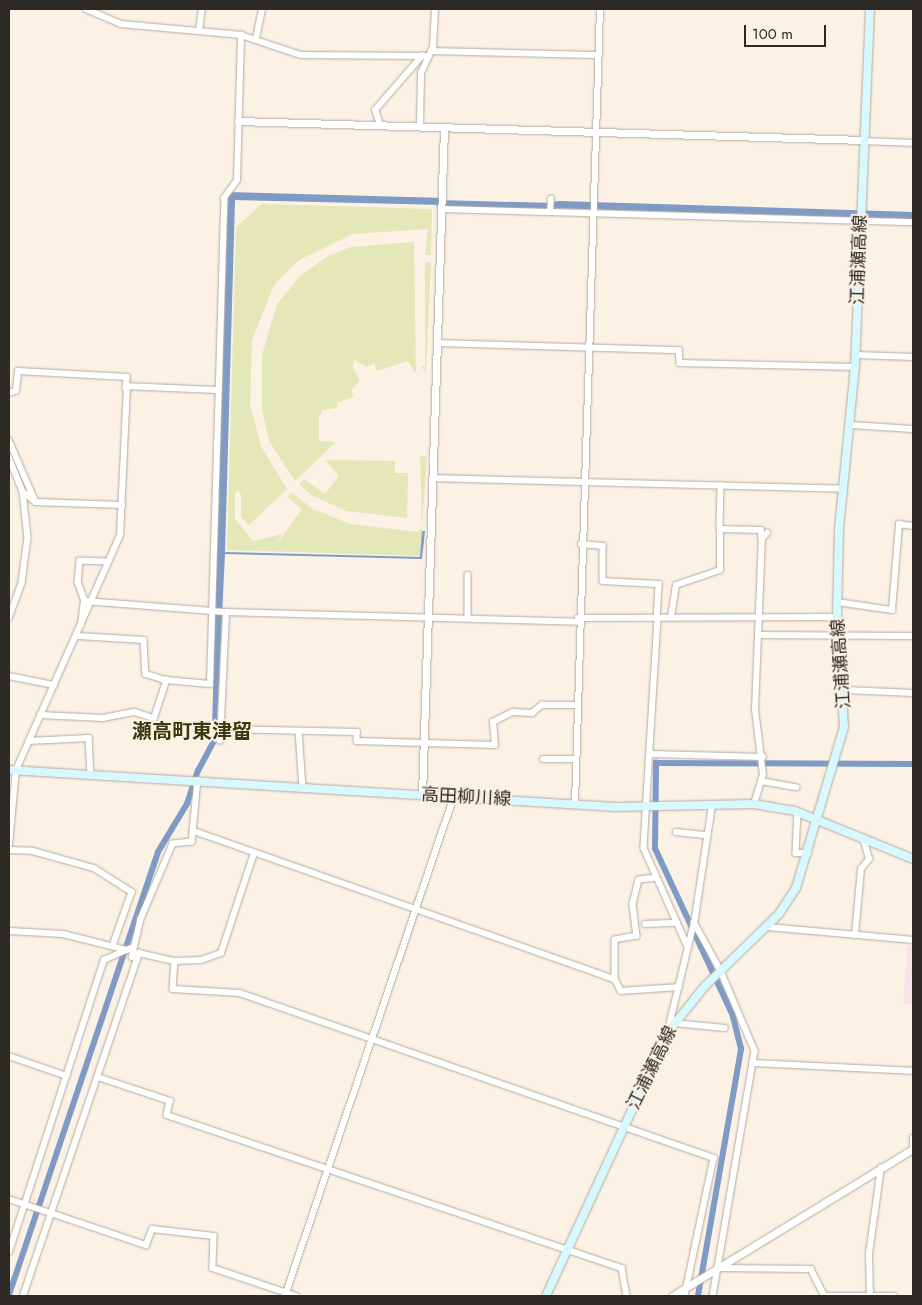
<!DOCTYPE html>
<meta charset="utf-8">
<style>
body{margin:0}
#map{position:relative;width:922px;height:1305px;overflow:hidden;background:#fcf1e5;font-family:Jost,"Noto Sans JP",sans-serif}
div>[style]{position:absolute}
.education>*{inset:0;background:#fae2ed}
.green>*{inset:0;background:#e4e7b7}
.water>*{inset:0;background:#7e9bc5}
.canal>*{height:5.5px;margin:-2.75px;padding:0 2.75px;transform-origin:2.75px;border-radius:2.75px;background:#7e9bc5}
.roads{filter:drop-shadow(0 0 1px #b3aa9e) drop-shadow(0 0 1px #b3aa9e)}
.minor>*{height:5.5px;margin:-2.75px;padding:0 2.75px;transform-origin:2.75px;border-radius:2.75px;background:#fff}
.tertiary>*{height:7px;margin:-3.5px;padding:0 3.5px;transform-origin:3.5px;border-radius:3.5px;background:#fff}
.secondary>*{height:8px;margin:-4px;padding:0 4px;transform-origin:4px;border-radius:4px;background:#d6f8fe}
span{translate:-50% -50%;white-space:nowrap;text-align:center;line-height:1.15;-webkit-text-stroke:4px #fcf1e5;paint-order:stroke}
.street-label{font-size:18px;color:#2d2a25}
.quarter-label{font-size:20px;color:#39380e;font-weight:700}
.frame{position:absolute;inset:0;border:10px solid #2d2a25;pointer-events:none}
.scale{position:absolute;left:744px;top:25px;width:82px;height:22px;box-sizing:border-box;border:2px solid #2d2a25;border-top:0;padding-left:6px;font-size:15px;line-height:18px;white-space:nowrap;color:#2d2a25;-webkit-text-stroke:4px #fcf1e5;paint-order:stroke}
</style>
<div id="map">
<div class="education">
<div style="clip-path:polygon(907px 946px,913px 946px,913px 1005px,903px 1004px)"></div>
</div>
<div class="green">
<div style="clip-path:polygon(262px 204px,432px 209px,431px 255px,425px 255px,428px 229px,353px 234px,299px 260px,274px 285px,252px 340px,250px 405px,261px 446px,287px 489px,249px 525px,241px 517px,241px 495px,238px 490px,235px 493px,235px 519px,253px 541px,282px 534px,275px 546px,302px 509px,287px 497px,291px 492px,313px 509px,350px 524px,418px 532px,422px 526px,420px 456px,427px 456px,420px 556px,227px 550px,236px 227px)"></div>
<div style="clip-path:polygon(414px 242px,416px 374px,408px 361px,377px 371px,374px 363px,367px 367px,354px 360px,353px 368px,360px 380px,351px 390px,354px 396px,337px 403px,337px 408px,322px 410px,319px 419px,319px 441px,336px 442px,295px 481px,269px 441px,262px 409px,262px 355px,277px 304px,300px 276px,328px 256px,351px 247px)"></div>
<div style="clip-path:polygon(425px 261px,431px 263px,426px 373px,421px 366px,425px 366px)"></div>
<div style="clip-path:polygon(325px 460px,395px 461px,395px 473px,408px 473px,407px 518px,346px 511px,311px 495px,299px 484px,304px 479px,325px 494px,339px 476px)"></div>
</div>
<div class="water">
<div style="clip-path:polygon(228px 192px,445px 198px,445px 205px,235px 200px,225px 552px,420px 557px,422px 531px,425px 531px,422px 559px,225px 554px,216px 742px,212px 726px)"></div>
<div style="clip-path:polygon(559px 201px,913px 212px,913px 219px,548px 208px,548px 202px)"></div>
</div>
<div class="canal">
<div style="left:438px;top:203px;width:116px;rotate:1.5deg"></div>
<div style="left:9px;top:1295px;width:467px;rotate:-71.4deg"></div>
<div style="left:158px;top:852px;width:56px;rotate:-58.9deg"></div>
<div style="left:187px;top:804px;width:35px;rotate:-72deg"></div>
<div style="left:198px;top:771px;width:40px;rotate:-62deg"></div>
<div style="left:698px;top:1296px;width:251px;rotate:-80.1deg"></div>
<div style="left:741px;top:1049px;width:34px;rotate:-104deg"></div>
<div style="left:733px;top:1016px;width:184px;rotate:-115deg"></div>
<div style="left:655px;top:849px;width:86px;rotate:-89.3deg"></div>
<div style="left:656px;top:763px;width:257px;rotate:0.2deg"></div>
</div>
<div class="roads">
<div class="minor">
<div style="left:86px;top:9px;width:38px;rotate:23deg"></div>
<div style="left:121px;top:24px;width:121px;rotate:5.2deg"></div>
<div style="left:241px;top:35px;width:63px;rotate:18.4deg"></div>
<div style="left:301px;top:55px;width:127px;rotate:0.5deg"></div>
<div style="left:199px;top:30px;width:21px;rotate:-82deg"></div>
<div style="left:256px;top:38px;width:30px;rotate:-78deg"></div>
<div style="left:431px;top:51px;width:168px;rotate:1.4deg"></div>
<div style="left:380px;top:125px;width:16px;rotate:-108deg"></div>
<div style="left:375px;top:110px;width:72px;rotate:-49deg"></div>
<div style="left:420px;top:126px;width:53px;rotate:-88.9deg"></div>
<div style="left:421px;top:73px;width:29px;rotate:-65deg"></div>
<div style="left:433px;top:47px;width:38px;rotate:-87deg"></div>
<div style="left:864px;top:141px;width:49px;rotate:2.3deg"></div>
<div style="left:441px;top:209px;width:472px;rotate:1.6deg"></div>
<div style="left:550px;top:212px;width:13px;rotate:-86deg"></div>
<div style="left:437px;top:343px;width:242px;rotate:1.7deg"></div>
<div style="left:679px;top:350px;width:13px;rotate:86deg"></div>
<div style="left:680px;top:363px;width:175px;rotate:1.3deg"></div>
<div style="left:856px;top:355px;width:57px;rotate:2deg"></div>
<div style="left:9px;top:393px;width:7px;rotate:-16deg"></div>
<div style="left:16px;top:391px;width:20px;rotate:-84deg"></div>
<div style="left:18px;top:371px;width:109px;rotate:3.2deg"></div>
<div style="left:127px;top:377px;width:11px;rotate:95deg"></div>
<div style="left:851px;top:425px;width:62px;rotate:3.7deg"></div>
<div style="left:9px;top:440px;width:65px;rotate:66.6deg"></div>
<div style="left:9px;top:457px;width:38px;rotate:68deg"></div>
<div style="left:23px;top:492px;width:46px;rotate:83.8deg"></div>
<div style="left:28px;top:538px;width:45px;rotate:97.6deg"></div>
<div style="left:22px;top:583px;width:37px;rotate:110deg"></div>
<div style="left:432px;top:478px;width:409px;rotate:1.5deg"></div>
<div style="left:721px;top:485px;width:44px;rotate:91.3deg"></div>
<div style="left:720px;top:529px;width:41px;rotate:1.4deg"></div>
<div style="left:761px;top:530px;width:9px;rotate:84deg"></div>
<div style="left:23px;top:492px;width:16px;rotate:38deg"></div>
<div style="left:36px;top:502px;width:86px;rotate:2deg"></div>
<div style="left:581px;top:544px;width:22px;rotate:5deg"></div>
<div style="left:603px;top:546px;width:35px;rotate:90deg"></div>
<div style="left:603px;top:581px;width:56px;rotate:3.1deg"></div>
<div style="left:659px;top:584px;width:34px;rotate:93deg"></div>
<div style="left:107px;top:562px;width:27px;rotate:-178deg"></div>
<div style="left:80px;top:561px;width:21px;rotate:95deg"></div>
<div style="left:78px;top:582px;width:20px;rotate:70deg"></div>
<div style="left:85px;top:601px;width:140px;rotate:4.5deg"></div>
<div style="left:225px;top:612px;width:353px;rotate:1.6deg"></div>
<div style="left:468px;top:575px;width:43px;rotate:90deg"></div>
<div style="left:837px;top:602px;width:56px;rotate:8.3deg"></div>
<div style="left:892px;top:610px;width:86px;rotate:-85.3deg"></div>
<div style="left:899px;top:524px;width:14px;rotate:8deg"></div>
<div style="left:671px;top:617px;width:32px;rotate:-81deg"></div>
<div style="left:676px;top:585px;width:46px;rotate:-18.8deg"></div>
<div style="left:720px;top:570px;width:41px;rotate:-90deg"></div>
<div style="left:578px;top:618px;width:259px;rotate:-0.2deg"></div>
<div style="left:658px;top:618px;width:230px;rotate:93.5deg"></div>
<div style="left:644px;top:848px;width:108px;rotate:66deg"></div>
<div style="left:81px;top:625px;width:25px;rotate:-83deg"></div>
<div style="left:758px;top:635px;width:155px;rotate:0.4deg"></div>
<div style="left:78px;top:636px;width:66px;rotate:3.5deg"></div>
<div style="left:144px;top:640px;width:34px;rotate:87deg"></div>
<div style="left:146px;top:674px;width:21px;rotate:17deg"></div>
<div style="left:9px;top:676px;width:46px;rotate:11.3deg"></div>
<div style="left:845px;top:690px;width:68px;rotate:2.5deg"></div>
<div style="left:40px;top:715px;width:63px;rotate:2.7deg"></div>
<div style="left:103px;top:718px;width:32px;rotate:-11deg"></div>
<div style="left:134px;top:712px;width:21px;rotate:17deg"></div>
<div style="left:154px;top:718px;width:40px;rotate:-72deg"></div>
<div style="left:166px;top:680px;width:44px;rotate:5.2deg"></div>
<div style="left:210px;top:684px;width:486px;rotate:-88.3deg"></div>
<div style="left:224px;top:198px;width:22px;rotate:-54deg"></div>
<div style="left:237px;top:180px;width:145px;rotate:-88.4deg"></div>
<div style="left:223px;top:729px;width:134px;rotate:1.3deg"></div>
<div style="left:357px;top:732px;width:9px;rotate:90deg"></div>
<div style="left:357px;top:741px;width:138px;rotate:1.7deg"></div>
<div style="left:495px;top:745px;width:23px;rotate:-95deg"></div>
<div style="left:493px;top:722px;width:22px;rotate:-27deg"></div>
<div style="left:513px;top:712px;width:19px;rotate:3deg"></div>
<div style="left:532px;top:713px;width:13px;rotate:-39deg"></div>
<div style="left:542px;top:705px;width:35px"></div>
<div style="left:299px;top:731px;width:57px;rotate:86deg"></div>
<div style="left:29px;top:741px;width:60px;rotate:-2.9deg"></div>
<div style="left:89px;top:738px;width:36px;rotate:87deg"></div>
<div style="left:220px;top:741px;width:129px;rotate:-87.3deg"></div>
<div style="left:651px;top:754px;width:112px;rotate:1.5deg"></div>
<div style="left:543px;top:759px;width:33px"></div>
<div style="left:198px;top:780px;width:62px;rotate:95.5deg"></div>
<div style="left:192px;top:842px;width:19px;rotate:174deg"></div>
<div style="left:173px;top:844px;width:82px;rotate:113.1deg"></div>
<div style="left:141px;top:919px;width:39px;rotate:103deg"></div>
<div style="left:132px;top:957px;width:8px;rotate:-30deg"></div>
<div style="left:139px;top:953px;width:37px;rotate:13deg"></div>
<div style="left:175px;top:961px;width:28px;rotate:94deg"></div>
<div style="left:173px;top:989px;width:67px;rotate:3.4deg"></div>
<div style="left:240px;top:993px;width:502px;rotate:19.19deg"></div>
<div style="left:714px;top:1158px;width:141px;rotate:101.9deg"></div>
<div style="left:761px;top:781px;width:36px;rotate:10deg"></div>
<div style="left:575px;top:804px;width:795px;rotate:-88.2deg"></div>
<div style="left:754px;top:804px;width:30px;rotate:-73deg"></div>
<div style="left:763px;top:775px;width:65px;rotate:-97deg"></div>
<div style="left:755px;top:710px;width:171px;rotate:-87.7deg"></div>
<div style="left:762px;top:539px;width:8px;rotate:-50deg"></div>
<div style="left:798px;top:812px;width:41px;rotate:92.8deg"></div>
<div style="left:796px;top:853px;width:12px"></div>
<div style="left:194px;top:831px;width:446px;rotate:19.4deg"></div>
<div style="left:676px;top:832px;width:31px;rotate:6deg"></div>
<div style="left:9px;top:845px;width:75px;rotate:-84.7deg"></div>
<div style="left:16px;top:770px;width:257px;rotate:-66.1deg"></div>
<div style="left:120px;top:535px;width:149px;rotate:-87.3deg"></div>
<div style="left:127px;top:386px;width:92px;rotate:2.5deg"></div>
<div style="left:9px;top:850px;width:24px;rotate:2deg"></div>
<div style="left:33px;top:851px;width:63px;rotate:15.6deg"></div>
<div style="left:94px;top:868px;width:45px;rotate:32.3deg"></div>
<div style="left:132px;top:892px;width:57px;rotate:109.4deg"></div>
<div style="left:657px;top:878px;width:18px;rotate:174deg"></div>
<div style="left:639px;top:880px;width:25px;rotate:104deg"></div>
<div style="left:633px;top:904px;width:32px;rotate:83deg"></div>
<div style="left:637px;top:936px;width:22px;rotate:170deg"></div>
<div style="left:615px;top:940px;width:39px;rotate:90deg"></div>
<div style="left:615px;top:979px;width:13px;rotate:63deg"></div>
<div style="left:621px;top:991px;width:58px;rotate:-3.9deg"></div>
<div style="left:694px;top:922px;width:56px;rotate:61.1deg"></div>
<div style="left:721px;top:971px;width:87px;rotate:67deg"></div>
<div style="left:755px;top:1051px;width:249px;rotate:99.7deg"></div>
<div style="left:645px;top:924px;width:32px;rotate:-2deg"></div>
<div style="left:768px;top:927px;width:146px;rotate:5.1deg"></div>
<div style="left:9px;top:931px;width:54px;rotate:3.2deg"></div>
<div style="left:63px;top:934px;width:66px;rotate:14deg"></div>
<div style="left:855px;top:935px;width:66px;rotate:-84.8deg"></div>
<div style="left:861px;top:869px;width:13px;rotate:-51deg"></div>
<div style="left:869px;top:859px;width:19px;rotate:-106deg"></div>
<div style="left:175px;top:961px;width:26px;rotate:-2deg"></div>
<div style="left:201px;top:960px;width:21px;rotate:-19deg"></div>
<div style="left:221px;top:953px;width:105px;rotate:-71.7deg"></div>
<div style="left:674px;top:1023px;width:51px;rotate:5.6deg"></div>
<div style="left:668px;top:1030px;width:115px;rotate:-76.4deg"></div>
<div style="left:695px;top:918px;width:114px;rotate:-81.4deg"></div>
<div style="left:9px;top:1056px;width:61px;rotate:19deg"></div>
<div style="left:752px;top:1063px;width:161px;rotate:2.8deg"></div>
<div style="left:98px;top:1077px;width:76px;rotate:18.4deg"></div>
<div style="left:170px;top:1101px;width:14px;rotate:102deg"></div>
<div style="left:167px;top:1115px;width:480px;rotate:18.6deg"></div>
<div style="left:622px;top:1268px;width:28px;rotate:80deg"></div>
<div style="left:913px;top:1149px;width:11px;rotate:-90deg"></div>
<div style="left:9px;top:1199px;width:145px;rotate:18.6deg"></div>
<div style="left:146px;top:1245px;width:17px;rotate:-69deg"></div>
<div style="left:152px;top:1229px;width:62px;rotate:6.4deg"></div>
<div style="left:214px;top:1236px;width:32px;rotate:92deg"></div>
<div style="left:213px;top:1268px;width:88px;rotate:18.6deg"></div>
<div style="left:9px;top:1252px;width:307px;rotate:-72deg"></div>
<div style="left:104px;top:960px;width:30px;rotate:-24deg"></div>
<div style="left:718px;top:1268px;width:93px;rotate:0.6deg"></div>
<div style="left:811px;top:1269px;width:30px;rotate:63deg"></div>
<div style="left:825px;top:1296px;width:69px"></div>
<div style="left:23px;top:1296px;width:362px;rotate:-71.3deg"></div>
<div style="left:285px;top:1296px;width:528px;rotate:-71.32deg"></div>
<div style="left:870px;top:1296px;width:42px;rotate:-91.4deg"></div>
<div style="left:869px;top:1254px;width:87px;rotate:-82.1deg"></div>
</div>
<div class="tertiary">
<div style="left:238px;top:121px;width:626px;rotate:1.74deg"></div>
<div style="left:422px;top:795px;width:668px;rotate:-88.11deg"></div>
<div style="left:672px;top:1296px;width:282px;rotate:-31.4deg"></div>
</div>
<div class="secondary">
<div style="left:9px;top:770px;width:607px;rotate:3.49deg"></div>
<div style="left:615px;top:807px;width:139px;rotate:-1.2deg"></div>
<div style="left:754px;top:804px;width:42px;rotate:9.7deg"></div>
<div style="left:795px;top:811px;width:127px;rotate:22.1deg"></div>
<div style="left:546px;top:1296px;width:291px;rotate:-65.2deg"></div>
<div style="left:668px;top:1032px;width:59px;rotate:-51.2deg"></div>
<div style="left:705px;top:986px;width:103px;rotate:-44.2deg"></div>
<div style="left:779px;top:914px;width:31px;rotate:-57deg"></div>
<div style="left:796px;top:888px;width:168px;rotate:-73.4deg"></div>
<div style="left:844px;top:727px;width:110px;rotate:-93.6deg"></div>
<div style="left:837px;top:617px;width:88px;rotate:-88.7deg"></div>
<div style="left:839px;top:529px;width:163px;rotate:-84.4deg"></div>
<div style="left:855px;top:367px;width:358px;rotate:-87.6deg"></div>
</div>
</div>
<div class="street-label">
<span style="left:859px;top:260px;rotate:-88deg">江浦瀬高線</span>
<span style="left:841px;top:664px;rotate:-94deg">江浦瀬高線</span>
<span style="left:466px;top:797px;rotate:3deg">高田柳川線</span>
<span style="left:652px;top:1068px;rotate:-64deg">江浦瀬高線</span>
</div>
<div class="quarter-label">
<span style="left:192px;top:731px">瀬高町東津留</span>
</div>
<div class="frame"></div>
<div class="scale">100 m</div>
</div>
